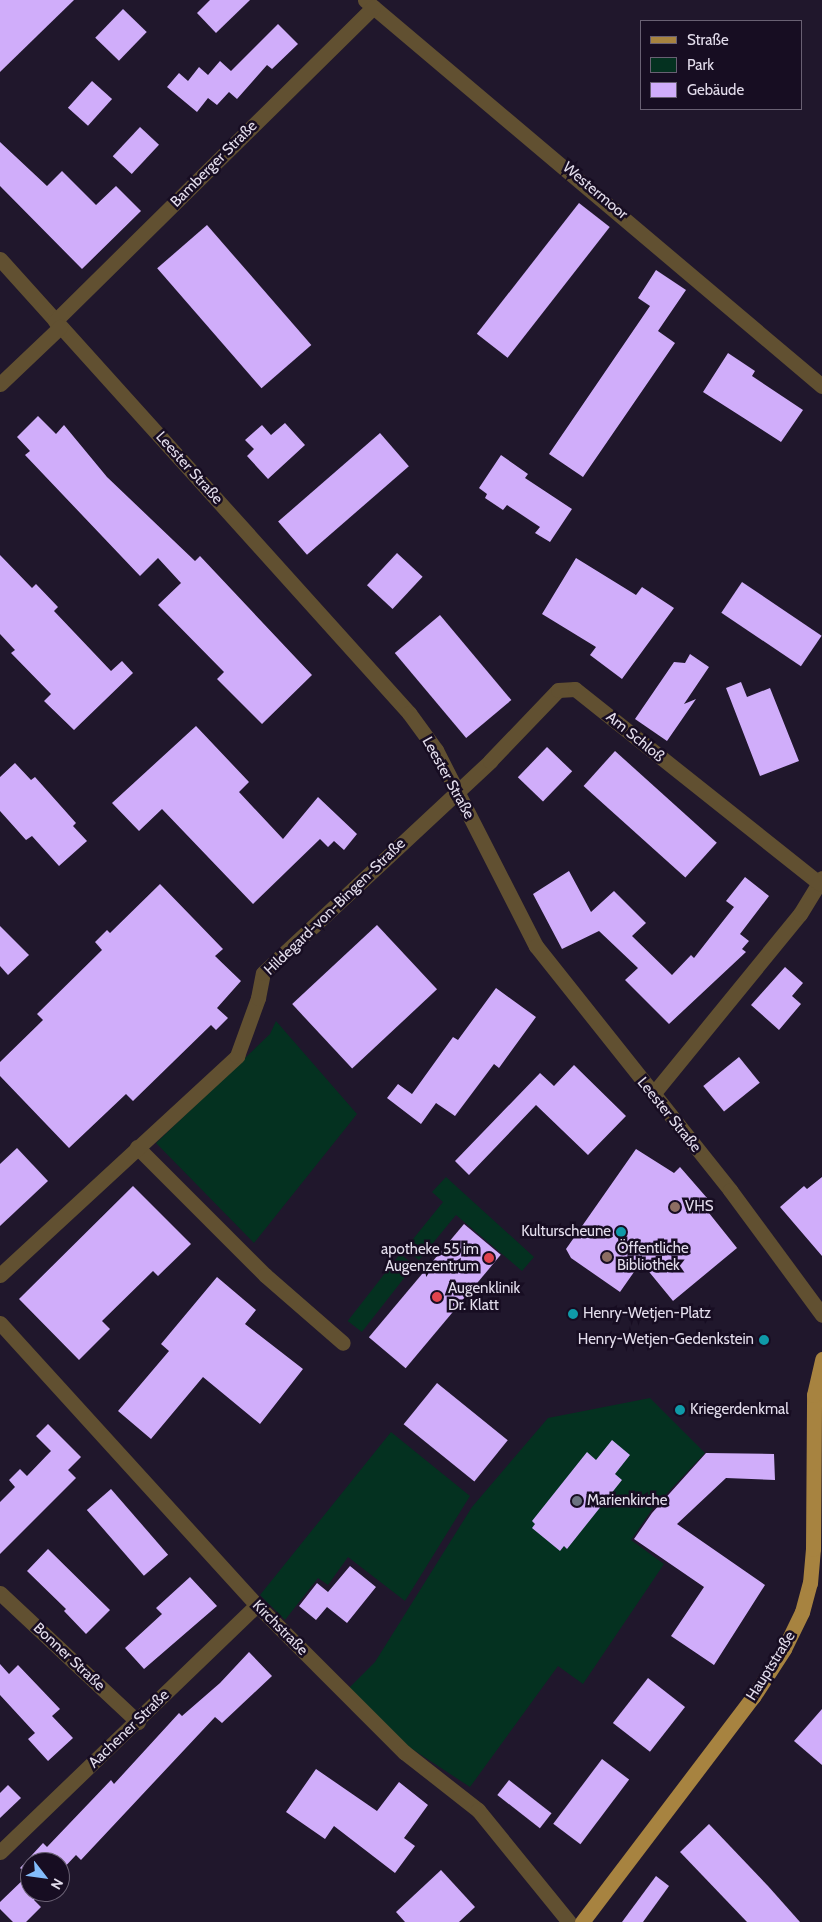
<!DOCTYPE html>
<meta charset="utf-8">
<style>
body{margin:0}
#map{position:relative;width:822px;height:1922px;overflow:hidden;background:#20172c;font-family:Cabin,sans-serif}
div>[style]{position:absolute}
.green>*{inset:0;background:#043120;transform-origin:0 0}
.building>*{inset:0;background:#d0adfa;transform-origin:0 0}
.minor>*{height:15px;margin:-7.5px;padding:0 7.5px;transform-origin:7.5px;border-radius:7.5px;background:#615031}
.major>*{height:15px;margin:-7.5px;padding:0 7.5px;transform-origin:7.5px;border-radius:7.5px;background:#a78340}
.dots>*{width:14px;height:14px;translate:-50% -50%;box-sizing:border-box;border:2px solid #170d22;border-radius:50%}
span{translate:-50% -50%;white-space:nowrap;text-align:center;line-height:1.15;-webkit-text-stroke:5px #170d22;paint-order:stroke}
.street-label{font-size:15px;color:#e3ddec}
.poi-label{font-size:15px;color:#e3ddec}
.left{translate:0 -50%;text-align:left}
.right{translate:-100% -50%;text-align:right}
.legend{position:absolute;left:640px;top:20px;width:162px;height:90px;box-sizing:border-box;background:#170d22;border:1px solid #696073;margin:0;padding:6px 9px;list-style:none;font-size:15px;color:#e3ddec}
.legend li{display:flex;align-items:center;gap:10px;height:25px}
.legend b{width:25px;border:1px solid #696073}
.north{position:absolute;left:20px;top:1852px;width:50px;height:50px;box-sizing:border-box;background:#170d22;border:1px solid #696073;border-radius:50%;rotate:120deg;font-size:14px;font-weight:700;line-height:20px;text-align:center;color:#e3ddec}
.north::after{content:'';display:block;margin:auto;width:18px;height:22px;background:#83bcfb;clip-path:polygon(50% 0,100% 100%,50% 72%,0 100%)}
</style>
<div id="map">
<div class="green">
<div style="clip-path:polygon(276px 1021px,357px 1114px,254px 1243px,156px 1143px,270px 1034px)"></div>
<div style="clip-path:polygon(446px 1177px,534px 1257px,522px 1271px,456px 1215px,419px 1260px,405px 1249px,443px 1202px,432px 1192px)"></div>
<div style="left:400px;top:1254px;width:18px;height:85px;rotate:38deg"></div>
<div style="clip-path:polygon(650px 1398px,705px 1453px,653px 1508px,631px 1540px,664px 1564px,583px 1684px,558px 1666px,470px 1787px,409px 1747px,348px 1689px,375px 1662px,472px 1507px,548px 1418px)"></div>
<div style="clip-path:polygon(391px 1432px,470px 1496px,405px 1601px,348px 1557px,328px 1585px,318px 1578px,285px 1620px,260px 1595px)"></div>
</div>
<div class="building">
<div style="clip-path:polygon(0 0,74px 0,0 72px)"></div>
<div style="clip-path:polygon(210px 0,250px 0,216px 33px,197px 13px)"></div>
<div style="left:123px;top:9px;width:33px;height:40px;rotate:44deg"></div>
<div style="clip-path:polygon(278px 24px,298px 44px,272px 69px,267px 65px,237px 99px,229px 92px,217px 105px,208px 98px,197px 112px,167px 87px,179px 73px,188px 81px,199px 67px,208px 75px,220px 61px,231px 71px)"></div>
<div style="left:92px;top:81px;width:27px;height:36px;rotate:42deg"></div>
<div style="left:140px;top:127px;width:26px;height:40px;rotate:43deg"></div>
<div style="clip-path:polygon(0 142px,47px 186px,62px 171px,96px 205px,116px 186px,141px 211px,82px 269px,0 186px)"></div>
<div style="left:579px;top:203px;width:39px;height:166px;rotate:38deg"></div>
<div style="left:207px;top:225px;width:159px;height:66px;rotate:49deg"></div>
<div style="clip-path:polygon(656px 270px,686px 290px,658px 331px,675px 343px,583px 477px,549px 454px,650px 306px,638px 298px)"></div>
<div style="clip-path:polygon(728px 353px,755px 371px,752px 376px,803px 410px,781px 442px,703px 392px)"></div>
<div style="clip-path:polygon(38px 416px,56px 434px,64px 425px,107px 477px,195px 561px,200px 556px,312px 675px,262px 724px,217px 679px,224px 672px,158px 605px,181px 583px,158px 558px,140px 576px,25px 455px,30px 451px,17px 437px)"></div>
<div style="clip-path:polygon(285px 423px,305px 445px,268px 479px,247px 456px,254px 449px,245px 440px,262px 425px,271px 435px)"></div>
<div style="left:380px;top:433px;width:44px;height:135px;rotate:49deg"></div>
<div style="clip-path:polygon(501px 455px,528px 474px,525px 478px,572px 509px,550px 542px,535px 533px,540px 527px,507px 505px,503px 510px,485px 498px,487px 494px,479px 488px)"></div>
<div style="left:397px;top:553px;width:35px;height:44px;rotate:43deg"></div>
<div style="clip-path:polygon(0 555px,32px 588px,36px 584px,58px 607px,54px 611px,111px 671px,122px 661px,133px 673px,74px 730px,44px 701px,51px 694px,11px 653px,15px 650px,0 634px)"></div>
<div style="clip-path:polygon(576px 558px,636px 595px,642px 587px,674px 608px,622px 679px,590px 655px,596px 647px,542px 614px)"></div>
<div style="left:742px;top:582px;width:96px;height:37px;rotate:34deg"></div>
<div style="left:440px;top:615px;width:111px;height:59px;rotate:50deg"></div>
<div style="clip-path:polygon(690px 654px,709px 667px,684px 704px,696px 699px,667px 741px,635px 719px,674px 662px,685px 663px)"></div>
<div style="clip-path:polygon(741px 682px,747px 697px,770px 688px,799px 761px,760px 776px,726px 688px)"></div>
<div style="clip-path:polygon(196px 726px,249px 782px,239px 792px,283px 839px,318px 797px,357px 834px,344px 850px,334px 841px,328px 847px,320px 839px,253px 904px,162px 809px,139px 831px,112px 803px)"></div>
<div style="left:547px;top:747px;width:35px;height:42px;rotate:44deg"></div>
<div style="left:615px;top:751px;width:137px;height:47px;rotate:42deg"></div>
<div style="clip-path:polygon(15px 763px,31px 780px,35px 777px,76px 823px,73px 826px,87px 841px,59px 866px,32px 836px,26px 840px,0 811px,0 777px)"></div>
<div style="clip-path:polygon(569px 871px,591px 912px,614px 891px,646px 923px,632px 936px,672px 975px,691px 955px,694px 958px,734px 907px,726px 901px,745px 877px,769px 896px,740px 934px,749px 941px,742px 949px,746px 952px,669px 1024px,625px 980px,638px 968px,599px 931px,562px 949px,533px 894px)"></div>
<div style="clip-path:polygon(160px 884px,223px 949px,215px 956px,241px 981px,217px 1008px,228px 1018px,216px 1030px,211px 1025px,133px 1101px,126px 1094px,69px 1148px,0 1076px,0 1062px,43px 1020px,37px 1014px,102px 950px,95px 942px,107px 930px,110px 933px)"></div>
<div style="left:377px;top:925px;width:88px;height:116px;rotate:47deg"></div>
<div style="clip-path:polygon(0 926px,29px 955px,8px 975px,0 966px)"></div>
<div style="clip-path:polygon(785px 967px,803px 983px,792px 996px,801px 1004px,779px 1030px,751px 1005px)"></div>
<div style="clip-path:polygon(496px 988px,536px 1017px,499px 1068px,494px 1064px,455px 1116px,436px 1103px,421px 1124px,387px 1098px,398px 1084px,412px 1094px,453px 1037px,458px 1040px)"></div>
<div style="left:739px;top:1057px;width:33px;height:46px;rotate:51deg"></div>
<div style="clip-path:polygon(574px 1065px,626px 1116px,588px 1155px,536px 1105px,469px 1175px,455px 1161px,540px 1073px,554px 1086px)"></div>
<div style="clip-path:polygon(17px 1148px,48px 1181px,0 1226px,0 1164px)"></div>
<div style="clip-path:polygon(636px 1149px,674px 1173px,680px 1167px,707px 1198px,701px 1203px,737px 1248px,673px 1301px,641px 1262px,620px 1292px,571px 1258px,566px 1249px)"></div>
<div style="clip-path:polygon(822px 1177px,822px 1256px,780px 1207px,804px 1186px,807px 1189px)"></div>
<div style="clip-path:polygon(133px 1186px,191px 1244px,158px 1276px,153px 1271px,102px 1321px,110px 1329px,79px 1360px,19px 1299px)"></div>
<div style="left:464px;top:1224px;width:48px;height:148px;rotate:40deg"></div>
<div style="clip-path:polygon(217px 1277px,256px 1310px,245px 1324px,303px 1369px,260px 1424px,203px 1377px,151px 1439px,118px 1411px,169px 1351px,161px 1344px)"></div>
<div style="left:437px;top:1383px;width:91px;height:53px;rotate:39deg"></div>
<div style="clip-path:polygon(48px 1424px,81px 1457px,68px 1470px,76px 1478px,0 1554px,0 1502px,15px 1487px,9px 1480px,20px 1469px,27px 1476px,51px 1451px,36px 1436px)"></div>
<div style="clip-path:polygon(612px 1440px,630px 1455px,615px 1474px,622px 1480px,567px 1549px,564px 1546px,560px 1551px,532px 1528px,535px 1524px,532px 1521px,587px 1452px,596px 1460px)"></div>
<div style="clip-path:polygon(706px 1453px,774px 1454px,775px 1480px,726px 1478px,677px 1524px,765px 1585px,714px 1665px,671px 1636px,704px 1587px,634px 1539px,652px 1513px)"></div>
<div style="left:111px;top:1489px;width:87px;height:32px;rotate:49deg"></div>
<div style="clip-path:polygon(48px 1549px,110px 1610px,86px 1634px,64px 1611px,66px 1609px,27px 1571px)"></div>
<div style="clip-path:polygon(350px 1566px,376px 1587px,347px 1623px,327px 1607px,316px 1620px,299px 1606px,317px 1583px,328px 1592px)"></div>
<div style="clip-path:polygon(190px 1577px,217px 1606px,144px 1669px,125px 1648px,162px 1614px,156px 1608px)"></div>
<div style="clip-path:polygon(249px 1652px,272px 1676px,222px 1723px,215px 1717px,81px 1860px,76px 1855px,60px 1872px,60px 1862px,30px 1862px,30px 1892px,41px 1892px,34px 1900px,41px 1907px,26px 1922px,13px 1922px,0 1909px,0 1902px,28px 1875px,20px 1868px,43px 1843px,47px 1847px,111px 1780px,114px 1784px,179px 1713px,182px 1716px,220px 1683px)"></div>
<div style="clip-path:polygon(0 1664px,9px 1674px,18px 1665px,60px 1709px,52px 1716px,73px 1738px,48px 1761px,28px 1739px,35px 1733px,0 1695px)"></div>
<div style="left:648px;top:1678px;width:47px;height:57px;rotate:38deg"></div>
<div style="clip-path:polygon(822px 1709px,822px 1765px,794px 1741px)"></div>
<div style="left:602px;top:1759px;width:34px;height:81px;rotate:37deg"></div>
<div style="clip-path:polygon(316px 1769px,377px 1811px,399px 1782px,428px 1805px,404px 1838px,415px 1846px,395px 1873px,334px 1826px,325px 1839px,286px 1812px)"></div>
<div style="left:509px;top:1780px;width:54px;height:19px;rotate:38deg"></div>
<div style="clip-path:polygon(8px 1785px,21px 1798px,0 1818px,0 1793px)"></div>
<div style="clip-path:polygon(709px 1824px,768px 1886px,800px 1922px,747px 1922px,680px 1852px)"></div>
<div style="clip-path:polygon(441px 1870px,475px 1907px,459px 1922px,405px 1922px,396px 1912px)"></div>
<div style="clip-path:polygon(656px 1876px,669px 1886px,643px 1922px,622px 1922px)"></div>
</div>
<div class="minor">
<div style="left:365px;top:0;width:598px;rotate:40.19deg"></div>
<div style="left:0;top:259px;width:611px;rotate:47.98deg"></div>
<div style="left:409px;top:713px;width:46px;rotate:53.9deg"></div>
<div style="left:436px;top:750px;width:220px;rotate:63deg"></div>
<div style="left:536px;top:946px;width:312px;rotate:51.5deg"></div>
<div style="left:730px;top:1190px;width:155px;rotate:53.6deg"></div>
<div style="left:55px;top:321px;width:447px;rotate:-44.6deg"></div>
<div style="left:0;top:384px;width:83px;rotate:-43.5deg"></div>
<div style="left:653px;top:1094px;width:232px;rotate:-50.8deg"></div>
<div style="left:800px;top:914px;width:42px;rotate:-58.6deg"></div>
<div style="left:137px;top:1147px;width:181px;rotate:45deg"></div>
<div style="left:265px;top:1275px;width:103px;rotate:41.1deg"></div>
<div style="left:0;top:1275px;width:323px;rotate:-42.7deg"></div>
<div style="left:237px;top:1056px;width:62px;rotate:-70.1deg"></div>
<div style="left:258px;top:998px;width:25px;rotate:-79deg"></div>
<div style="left:263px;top:973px;width:311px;rotate:-43deg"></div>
<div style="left:490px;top:761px;width:98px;rotate:-46.2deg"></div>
<div style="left:558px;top:690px;width:17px;rotate:-3deg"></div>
<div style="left:575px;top:689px;width:312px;rotate:38.5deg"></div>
<div style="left:0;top:1323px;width:382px;rotate:47.7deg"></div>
<div style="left:257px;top:1605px;width:208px;rotate:45deg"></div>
<div style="left:404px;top:1752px;width:94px;rotate:38.1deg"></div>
<div style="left:478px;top:1810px;width:144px;rotate:50.9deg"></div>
<div style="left:0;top:1593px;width:189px;rotate:43.1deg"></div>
<div style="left:0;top:1852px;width:356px;rotate:-43.9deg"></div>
</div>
<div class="major">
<div style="left:582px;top:1922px;width:283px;rotate:-52.8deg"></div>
<div style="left:753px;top:1697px;width:57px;rotate:-57.1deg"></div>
<div style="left:784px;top:1649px;width:41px;rotate:-64.1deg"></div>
<div style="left:802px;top:1612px;width:30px;rotate:-75deg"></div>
<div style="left:810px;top:1583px;width:34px;rotate:-85deg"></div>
<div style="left:813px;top:1549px;width:154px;rotate:-89.6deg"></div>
<div style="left:814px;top:1395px;width:37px;rotate:-77deg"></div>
</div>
<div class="dots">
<div style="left:675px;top:1207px;background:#8d6e63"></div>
<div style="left:621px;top:1232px;background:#0f9aa8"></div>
<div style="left:607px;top:1257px;background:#8d6e63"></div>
<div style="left:489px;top:1258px;background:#e0444e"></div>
<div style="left:437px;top:1297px;background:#e0444e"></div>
<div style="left:573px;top:1314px;background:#0f9aa8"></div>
<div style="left:764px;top:1340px;background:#0f9aa8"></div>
<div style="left:680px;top:1410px;background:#0f9aa8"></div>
<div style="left:577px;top:1501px;background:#6b7280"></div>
</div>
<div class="street-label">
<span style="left:214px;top:164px;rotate:-45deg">Bamberger Straße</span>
<span style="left:595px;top:191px;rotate:40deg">Westermoor</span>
<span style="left:189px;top:468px;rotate:48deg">Leester Straße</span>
<span style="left:635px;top:737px;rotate:39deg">Am Schloß</span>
<span style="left:448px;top:778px;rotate:61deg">Leester Straße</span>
<span style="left:335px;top:907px;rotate:-44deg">Hildegard-von-Bingen-Straße</span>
<span style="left:669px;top:1115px;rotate:51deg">Leester Straße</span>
<span style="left:280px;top:1628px;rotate:45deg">Kirchstraße</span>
<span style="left:69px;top:1657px;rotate:43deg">Bonner Straße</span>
<span style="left:771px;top:1666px;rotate:-58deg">Hauptstraße</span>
<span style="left:129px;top:1729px;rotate:-44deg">Aachener Straße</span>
</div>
<div class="poi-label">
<span class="left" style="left:685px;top:1207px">VHS</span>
<span class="right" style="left:611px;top:1232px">Kulturscheune</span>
<span class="left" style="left:617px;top:1257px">Öffentliche<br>Bibliothek</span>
<span class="right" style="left:479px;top:1258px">apotheke 55 im<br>Augenzentrum</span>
<span class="left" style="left:448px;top:1297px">Augenklinik<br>Dr. Klatt</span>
<span class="left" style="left:583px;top:1314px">Henry-Wetjen-Platz</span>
<span class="right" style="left:754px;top:1340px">Henry-Wetjen-Gedenkstein</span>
<span class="left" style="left:690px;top:1410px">Kriegerdenkmal</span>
<span class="left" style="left:587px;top:1501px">Marienkirche</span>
</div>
<ul class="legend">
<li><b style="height:6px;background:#a78340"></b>Straße</li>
<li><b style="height:14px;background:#043120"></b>Park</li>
<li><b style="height:14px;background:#d0adfa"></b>Gebäude</li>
</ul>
<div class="north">N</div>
</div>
